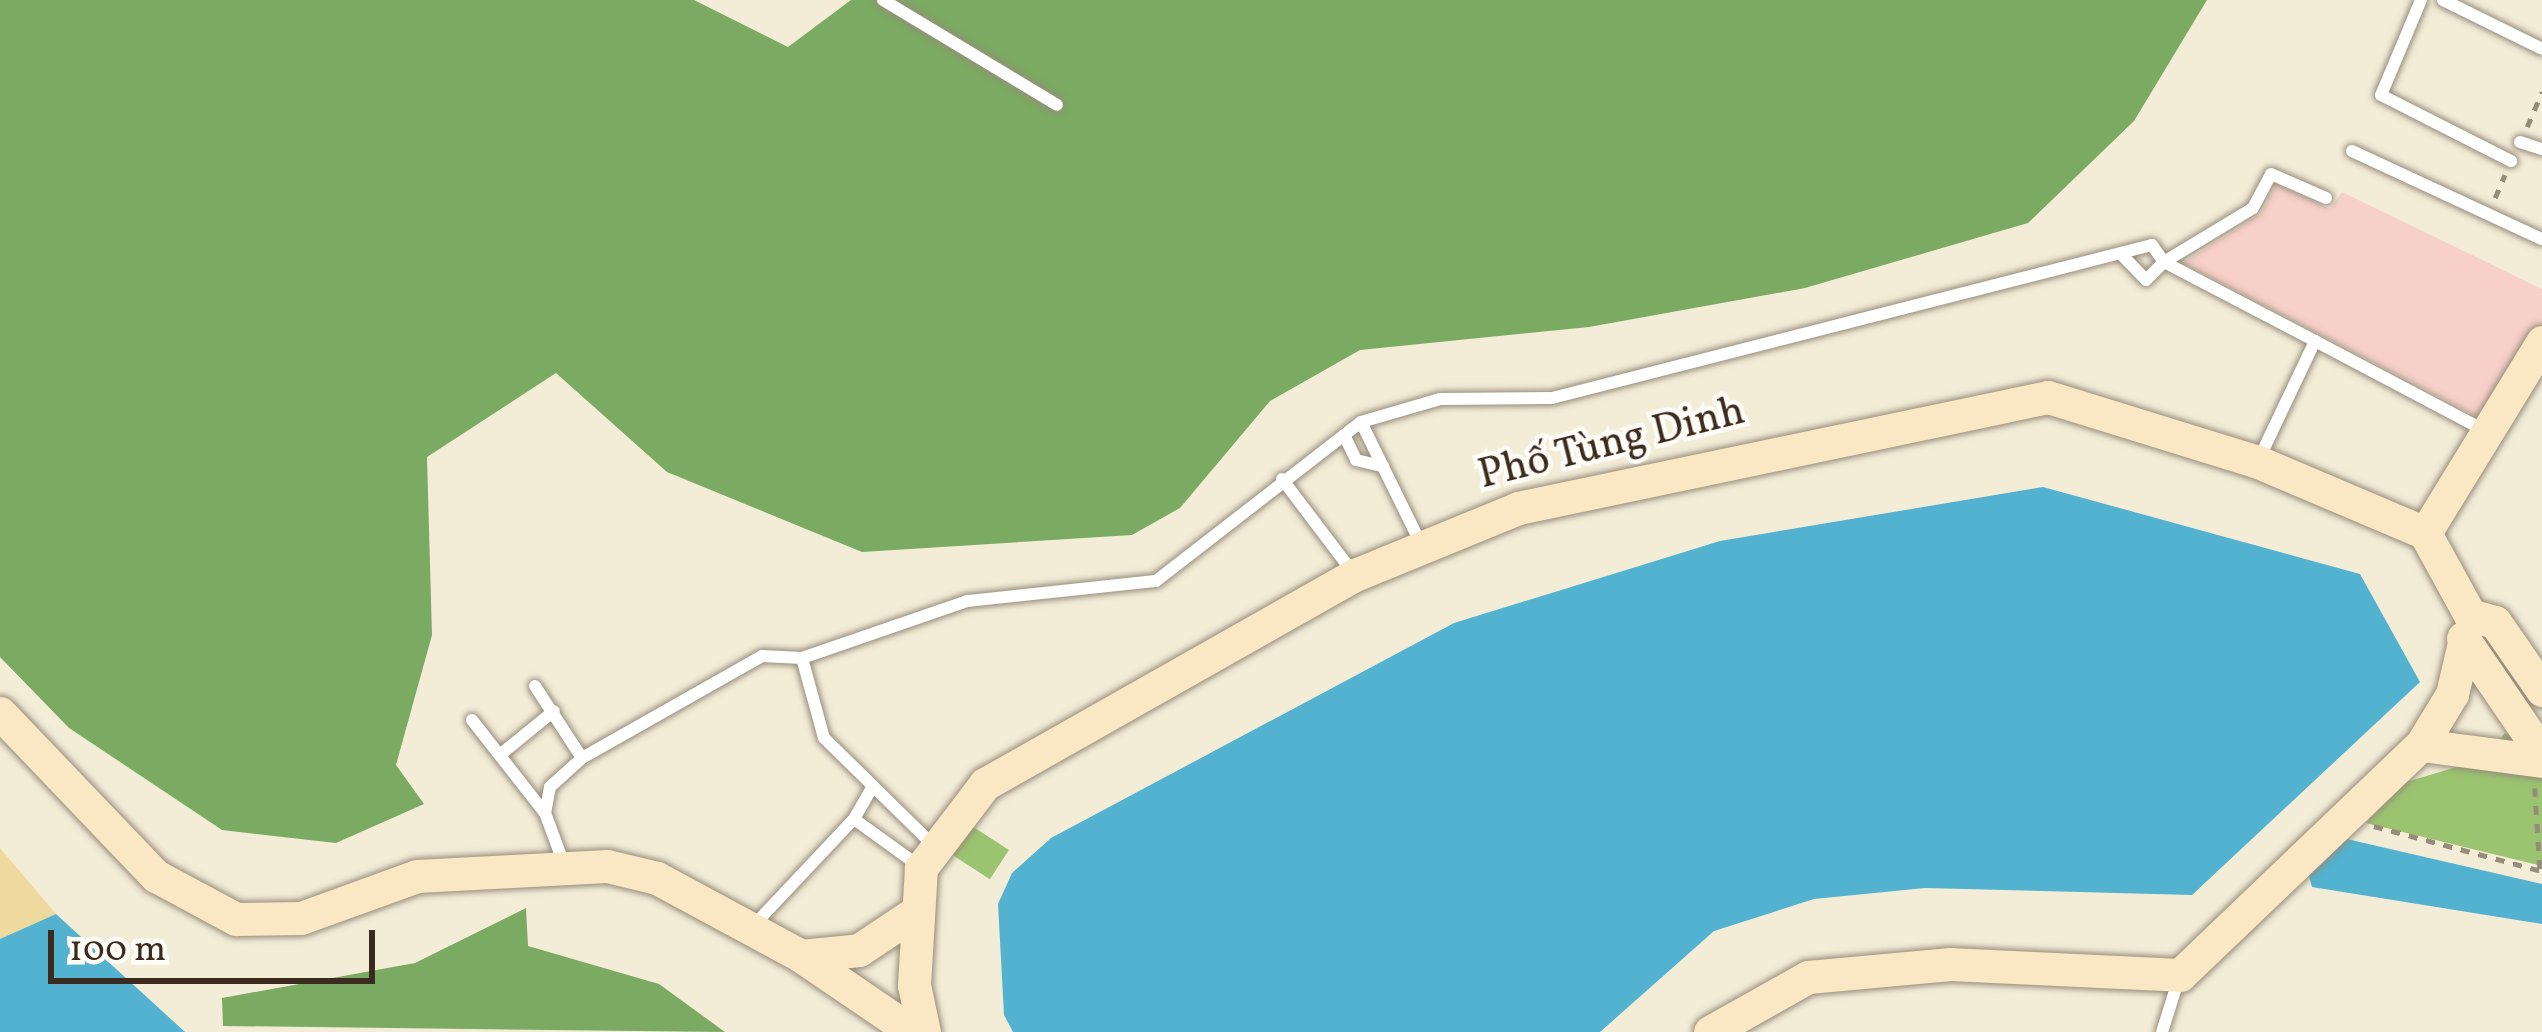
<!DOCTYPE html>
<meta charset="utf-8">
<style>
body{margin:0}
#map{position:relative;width:2542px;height:1032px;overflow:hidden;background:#f3edd8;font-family:Vollkorn,serif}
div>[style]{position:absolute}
.built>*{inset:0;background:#f7d0c9}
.green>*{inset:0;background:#9ac470;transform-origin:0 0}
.forest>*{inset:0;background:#7baa62}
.sand>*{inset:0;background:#eeda9e}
.water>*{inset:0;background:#52b2d0}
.path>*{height:4.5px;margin-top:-2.25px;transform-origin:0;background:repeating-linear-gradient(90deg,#978c7b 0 9px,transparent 0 18px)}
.roads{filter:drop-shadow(0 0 3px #978c7b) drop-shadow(0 0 3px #978c7b)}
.lane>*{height:12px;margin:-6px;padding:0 6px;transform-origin:6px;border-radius:6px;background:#fff}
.secondary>*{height:33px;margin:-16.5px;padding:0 16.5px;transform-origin:16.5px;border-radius:16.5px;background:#fae7c3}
span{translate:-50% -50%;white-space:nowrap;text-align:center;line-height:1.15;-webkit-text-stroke:9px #fdfcf7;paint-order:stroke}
.street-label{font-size:42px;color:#3b2a1e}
.scale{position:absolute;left:48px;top:930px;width:327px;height:54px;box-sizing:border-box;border:6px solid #3b2a1e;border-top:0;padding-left:15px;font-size:36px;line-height:42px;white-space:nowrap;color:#3b2a1e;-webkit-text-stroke:9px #fdfcf7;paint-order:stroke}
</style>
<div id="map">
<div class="built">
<div style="clip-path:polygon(2276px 184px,2330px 209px,2342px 192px,2542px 289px,2542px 324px,2481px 418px,2183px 263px,2262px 213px)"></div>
</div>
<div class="green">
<div style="clip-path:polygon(2505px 733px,2542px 748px,2542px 866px,2366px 823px,2406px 782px,2484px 759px)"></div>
<div style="left:972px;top:826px;width:44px;height:35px;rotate:33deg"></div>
</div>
<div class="forest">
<div style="clip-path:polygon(0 0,694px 0,788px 47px,851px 0,2207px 0,2134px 121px,2028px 223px,1805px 288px,1589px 327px,1360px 350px,1270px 401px,1180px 508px,1132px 535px,862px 552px,667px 472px,556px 373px,427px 457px,432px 635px,396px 765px,424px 804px,336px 843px,222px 830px,69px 728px,0 657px)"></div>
<div style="clip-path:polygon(526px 908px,528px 946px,659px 984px,725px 1032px,223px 1026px,222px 998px,415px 963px)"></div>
</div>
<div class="sand">
<div style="clip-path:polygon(0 848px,56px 914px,0 939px)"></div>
</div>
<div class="water">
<div style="clip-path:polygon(2043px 487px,2360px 574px,2420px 682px,2192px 895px,1925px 888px,1814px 899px,1714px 931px,1600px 1032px,1013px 1032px,1004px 1015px,998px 904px,1012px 873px,1051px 838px,1454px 623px,1720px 541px)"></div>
<div style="clip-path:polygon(2338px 837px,2542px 884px,2542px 924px,2312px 887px,2306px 866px)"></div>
<div style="clip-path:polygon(56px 914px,185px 1032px,0 1032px,0 939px)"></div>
</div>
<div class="path">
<div style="left:2527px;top:127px;width:38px;rotate:-67deg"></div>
<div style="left:2495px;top:198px;width:25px;rotate:-67deg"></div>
<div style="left:2535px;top:788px;width:82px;rotate:86.5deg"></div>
<div style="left:2374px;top:826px;width:174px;rotate:15deg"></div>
</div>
<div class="roads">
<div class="lane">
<div style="left:883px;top:0;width:203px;rotate:31.1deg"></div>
<div style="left:2421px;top:0;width:103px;rotate:112.8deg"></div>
<div style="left:2381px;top:95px;width:146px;rotate:26.9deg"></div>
<div style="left:2443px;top:0;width:110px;rotate:26.3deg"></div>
<div style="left:2520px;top:142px;width:23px;rotate:18deg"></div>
<div style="left:2352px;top:151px;width:209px;rotate:24.9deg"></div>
<div style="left:2121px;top:254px;width:36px;rotate:46deg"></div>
<div style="left:2146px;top:280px;width:25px;rotate:-45deg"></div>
<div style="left:2164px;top:262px;width:170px;rotate:27.6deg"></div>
<div style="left:2315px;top:341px;width:133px;rotate:115.4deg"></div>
<div style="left:2315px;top:341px;width:191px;rotate:27.8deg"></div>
<div style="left:1361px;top:422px;width:82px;rotate:-16.2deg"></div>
<div style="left:1440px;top:399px;width:112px;rotate:-0.5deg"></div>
<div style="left:1552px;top:398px;width:619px;rotate:-14.31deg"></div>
<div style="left:2152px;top:245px;width:21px;rotate:55deg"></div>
<div style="left:2164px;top:262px;width:104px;rotate:-31.2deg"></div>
<div style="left:2253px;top:208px;width:38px;rotate:-62deg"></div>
<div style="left:2271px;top:174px;width:60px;rotate:23.6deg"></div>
<div style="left:1344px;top:435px;width:28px;rotate:64deg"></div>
<div style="left:1356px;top:460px;width:28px;rotate:13deg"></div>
<div style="left:1282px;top:479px;width:119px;rotate:52.8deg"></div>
<div style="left:535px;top:686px;width:86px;rotate:56.9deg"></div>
<div style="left:472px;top:720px;width:118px;rotate:51.9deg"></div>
<div style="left:501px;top:754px;width:68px;rotate:-39.1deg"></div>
<div style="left:854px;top:819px;width:38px;rotate:-60deg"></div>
<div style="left:933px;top:845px;width:153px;rotate:-135.5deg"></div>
<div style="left:824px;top:738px;width:83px;rotate:-105.4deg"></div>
<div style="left:802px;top:658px;width:176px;rotate:-19deg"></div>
<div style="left:968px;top:601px;width:189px;rotate:-6.1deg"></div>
<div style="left:1156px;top:581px;width:259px;rotate:-37.8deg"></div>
<div style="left:1361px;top:422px;width:138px;rotate:63.8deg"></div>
<div style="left:564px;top:864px;width:54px;rotate:-110.4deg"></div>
<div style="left:545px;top:813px;width:26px;rotate:-79deg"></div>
<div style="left:550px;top:787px;width:43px;rotate:-42.2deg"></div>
<div style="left:582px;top:758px;width:207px;rotate:-29.5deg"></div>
<div style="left:762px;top:656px;width:40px;rotate:2.9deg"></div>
<div style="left:754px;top:925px;width:146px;rotate:-46.7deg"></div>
<div style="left:854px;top:819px;width:80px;rotate:35.9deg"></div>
<div style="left:2162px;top:1032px;width:57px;rotate:-72.5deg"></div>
</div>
<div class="secondary">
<div style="left:2470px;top:615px;width:94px;rotate:-118.8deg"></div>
<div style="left:2425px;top:533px;width:224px;rotate:-58.5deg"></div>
<div style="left:2470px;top:615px;width:26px;rotate:16deg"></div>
<div style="left:2495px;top:622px;width:83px;rotate:55.3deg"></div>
<div style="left:2463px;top:638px;width:140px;rotate:55.7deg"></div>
<div style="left:0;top:713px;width:226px;rotate:46.3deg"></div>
<div style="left:156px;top:876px;width:91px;rotate:28.3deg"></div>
<div style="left:236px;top:919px;width:65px;rotate:-0.9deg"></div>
<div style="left:301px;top:918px;width:123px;rotate:-19.9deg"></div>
<div style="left:417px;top:876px;width:190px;rotate:-3deg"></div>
<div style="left:607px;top:866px;width:51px;rotate:13.5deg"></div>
<div style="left:657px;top:878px;width:164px;rotate:28.4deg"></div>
<div style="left:801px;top:956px;width:135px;rotate:34.2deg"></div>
<div style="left:2421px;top:745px;width:122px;rotate:7.5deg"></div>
<div style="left:801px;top:956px;width:58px;rotate:-5.9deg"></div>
<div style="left:859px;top:950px;width:69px;rotate:-33.7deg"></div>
<div style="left:924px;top:1032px;width:48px;rotate:-102deg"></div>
<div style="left:914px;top:985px;width:117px;rotate:-86.6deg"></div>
<div style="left:921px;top:868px;width:106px;rotate:-52.7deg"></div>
<div style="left:985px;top:784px;width:425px;rotate:-29.5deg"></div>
<div style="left:1355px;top:575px;width:176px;rotate:-22.3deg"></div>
<div style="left:1518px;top:508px;width:541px;rotate:-11.83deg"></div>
<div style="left:2048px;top:397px;width:220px;rotate:17.2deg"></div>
<div style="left:2258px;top:462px;width:181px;rotate:23deg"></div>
<div style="left:1710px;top:1032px;width:112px;rotate:-29.3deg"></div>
<div style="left:1808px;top:977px;width:143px;rotate:-5.2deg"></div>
<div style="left:1950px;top:964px;width:230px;rotate:2.7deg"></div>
<div style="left:2180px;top:975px;width:333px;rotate:-43.7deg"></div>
<div style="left:2421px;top:745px;width:60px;rotate:-58.7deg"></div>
<div style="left:2452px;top:694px;width:52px;rotate:-76.8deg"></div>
</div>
</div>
<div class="street-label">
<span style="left:1612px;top:445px;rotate:-14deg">Phố Tùng Dinh</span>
</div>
<div class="scale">100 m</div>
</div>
